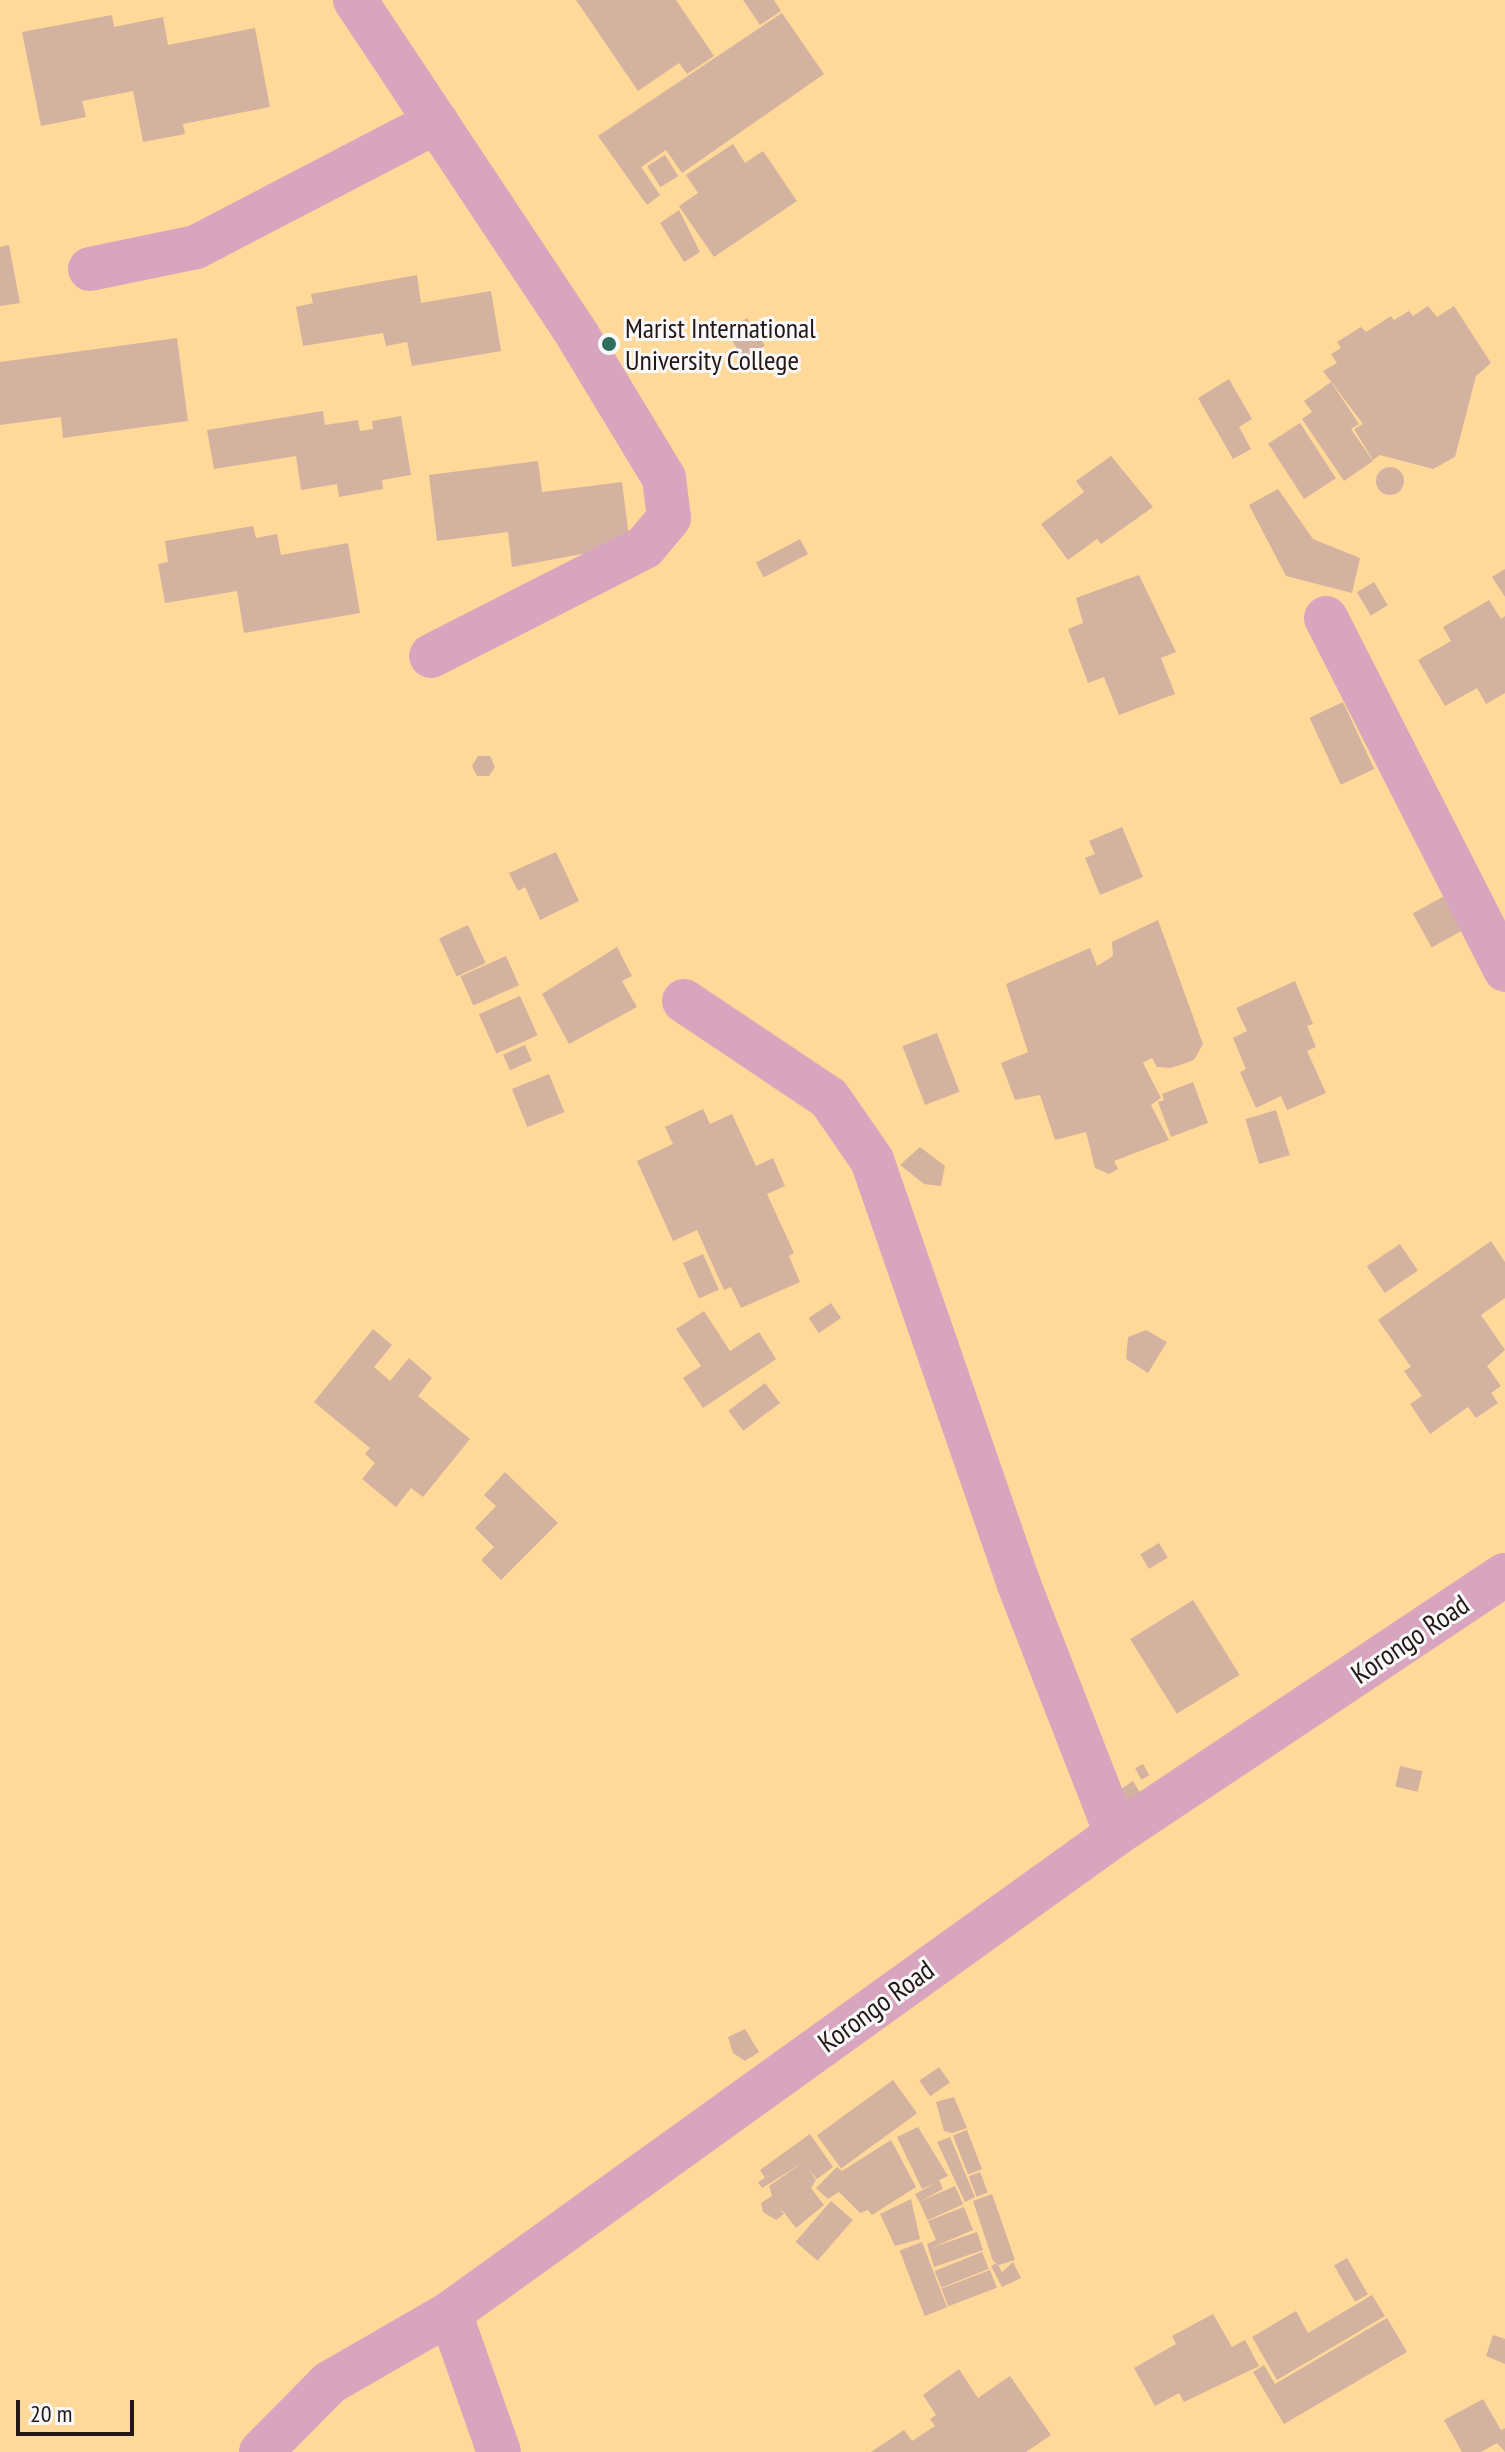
<!DOCTYPE html>
<style>
body{margin:0}
#map{position:relative;width:1505px;height:2452px;overflow:hidden;background:#f9f9f9;font-family:"PT Sans Narrow",sans-serif}
div>[style]{position:absolute}
.green>*{inset:0;background:#ffd999;transform-origin:0 0}
.building>*{inset:0;background:#d4b2a0;transform-origin:0 0}
.round{border-radius:50%}
.minor>*{height:44px;margin:-22px;padding:0 22px;transform-origin:22px;border-radius:22px;background:#d8a5be}
.dots>*{width:22px;height:22px;translate:-50% -50%;box-sizing:border-box;border:4px solid #f9f9f9;border-radius:50%}
span{translate:-50% -50%;white-space:nowrap;text-align:center;line-height:1.15;-webkit-text-stroke:6px #f9f9f9;paint-order:stroke}
.poi-label{font-size:28px;color:#261717}
.left{translate:0 -50%;text-align:left}
.street-label{font-size:28px;color:#261717}
.scale{position:absolute;left:16px;top:2400px;width:118px;height:36px;box-sizing:border-box;border:4px solid #261717;border-top:0;padding-left:10px;font-size:24px;line-height:28px;white-space:nowrap;color:#261717;-webkit-text-stroke:6px #f9f9f9;paint-order:stroke}
</style>
<div id="map">
<div class="green">
<div style="left:0;top:0;width:1505px;height:2452px"></div>
</div>
<div class="building">
<div style="clip-path:polygon(576px 0,676px 0,714px 56px,687px 74px,679px 63px,638px 91px)"></div>
<div style="clip-path:polygon(743px 0,774px 0,781px 11px,760px 25px)"></div>
<div style="clip-path:polygon(782px 13px,824px 74px,682px 173px,666px 150px,641px 167px,660px 195px,647px 205px,598px 136px)"></div>
<div style="clip-path:polygon(112px 15px,114px 27px,163px 17px,168px 45px,255px 28px,270px 107px,183px 124px,185px 134px,143px 142px,133px 91px,82px 101px,86px 117px,41px 126px,22px 32px)"></div>
<div style="clip-path:polygon(733px 144px,745px 163px,763px 151px,797px 201px,714px 257px,679px 206px,698px 193px,686px 175px)"></div>
<div style="left:665px;top:155px;width:25px;height:21px;rotate:58deg"></div>
<div style="clip-path:polygon(679px 210px,700px 252px,684px 262px,660px 223px)"></div>
<div style="clip-path:polygon(9px 245px,20px 303px,0 306px,0 247px)"></div>
<div style="clip-path:polygon(417px 275px,421px 303px,491px 291px,501px 351px,412px 366px,407px 342px,386px 346px,383px 333px,303px 346px,296px 307px,313px 303px,311px 294px)"></div>
<div style="clip-path:polygon(1428px 306px,1437px 317px,1454px 306px,1491px 363px,1476px 376px,1455px 457px,1433px 469px,1380px 455px,1373px 460px,1354px 429px,1363px 424px,1323px 371px,1337px 363px,1331px 354px,1341px 348px,1337px 342px,1361px 327px,1366px 332px,1391px 316px,1394px 320px,1409px 311px,1413px 316px)"></div>
<div style="left:747px;top:318px;width:33px;height:25px;rotate:57deg"></div>
<div style="clip-path:polygon(177px 338px,188px 421px,63px 438px,61px 417px,0 425px,0 362px)"></div>
<div style="clip-path:polygon(1229px 379px,1252px 419px,1239px 427px,1251px 449px,1233px 459px,1198px 398px)"></div>
<div style="clip-path:polygon(1331px 382px,1359px 424px,1351px 429px,1373px 461px,1344px 481px,1302px 419px,1312px 412px,1304px 401px)"></div>
<div style="clip-path:polygon(323px 411px,325px 425px,358px 420px,360px 431px,373px 429px,372px 421px,401px 416px,411px 475px,382px 480px,383px 489px,339px 497px,337px 484px,301px 490px,296px 456px,214px 469px,207px 430px)"></div>
<div style="left:1300px;top:423px;width:66px;height:38px;rotate:57deg"></div>
<div style="clip-path:polygon(1111px 456px,1153px 507px,1101px 544px,1097px 539px,1068px 560px,1041px 524px,1084px 492px,1076px 481px)"></div>
<div style="clip-path:polygon(538px 461px,542px 492px,622px 482px,630px 545px,512px 567px,508px 532px,437px 541px,429px 475px)"></div>
<div class="round" style="left:1376px;top:467px;width:28px;height:28px"></div>
<div style="clip-path:polygon(1278px 489px,1313px 539px,1360px 558px,1352px 593px,1286px 576px,1249px 505px)"></div>
<div style="clip-path:polygon(253px 526px,256px 538px,277px 534px,281px 555px,348px 543px,360px 613px,244px 633px,237px 591px,165px 603px,158px 564px,168px 562px,165px 541px)"></div>
<div style="left:800px;top:539px;width:17px;height:50px;rotate:62deg"></div>
<div style="clip-path:polygon(1505px 569px,1505px 597px,1492px 577px)"></div>
<div style="clip-path:polygon(1139px 575px,1176px 652px,1161px 658px,1175px 694px,1119px 715px,1104px 677px,1088px 683px,1068px 629px,1083px 623px,1076px 598px)"></div>
<div style="left:1374px;top:582px;width:27px;height:20px;rotate:59deg"></div>
<div style="clip-path:polygon(1489px 600px,1501px 619px,1505px 616px,1505px 693px,1486px 704px,1477px 688px,1445px 706px,1418px 660px,1451px 641px,1443px 627px)"></div>
<div style="left:1343px;top:702px;width:74px;height:37px;rotate:65deg"></div>
<div style="clip-path:polygon(478px 756px,490px 756px,495px 767px,489px 776px,477px 776px,472px 766px)"></div>
<div style="clip-path:polygon(1122px 827px,1143px 877px,1100px 895px,1085px 858px,1095px 854px,1089px 841px)"></div>
<div style="clip-path:polygon(556px 852px,579px 901px,540px 920px,525px 887px,518px 891px,509px 873px)"></div>
<div style="left:1446px;top:895px;width:39px;height:38px;rotate:61deg"></div>
<div style="clip-path:polygon(1158px 920px,1203px 1044px,1194px 1060px,1171px 1068px,1157px 1067px,1152px 1058px,1143px 1063px,1161px 1098px,1151px 1105px,1169px 1140px,1114px 1161px,1118px 1169px,1109px 1174px,1095px 1168px,1086px 1132px,1055px 1140px,1040px 1095px,1015px 1100px,1001px 1063px,1028px 1052px,1006px 984px,1090px 948px,1097px 966px,1113px 956px,1112px 942px)"></div>
<div style="left:468px;top:925px;width:42px;height:32px;rotate:65deg"></div>
<div style="clip-path:polygon(617px 947px,632px 976px,622px 981px,637px 1007px,569px 1044px,542px 994px)"></div>
<div style="left:506px;top:956px;width:32px;height:50px;rotate:66deg"></div>
<div style="clip-path:polygon(1295px 981px,1313px 1024px,1307px 1026px,1316px 1047px,1307px 1051px,1326px 1093px,1287px 1110px,1281px 1096px,1256px 1108px,1240px 1072px,1246px 1069px,1233px 1038px,1247px 1031px,1236px 1008px)"></div>
<div style="left:520px;top:996px;width:43px;height:45px;rotate:66deg"></div>
<div style="left:937px;top:1033px;width:63px;height:37px;rotate:69deg"></div>
<div style="left:525px;top:1045px;width:17px;height:24px;rotate:66deg"></div>
<div style="left:549px;top:1074px;width:41px;height:40px;rotate:68deg"></div>
<div style="clip-path:polygon(1193px 1082px,1208px 1123px,1171px 1137px,1158px 1102px,1164px 1100px,1162px 1094px)"></div>
<div style="clip-path:polygon(703px 1109px,710px 1124px,732px 1114px,756px 1166px,773px 1158px,785px 1186px,767px 1194px,794px 1253px,789px 1256px,800px 1282px,741px 1308px,731px 1287px,724px 1290px,697px 1230px,673px 1241px,637px 1161px,673px 1144px,665px 1127px)"></div>
<div style="left:1276px;top:1110px;width:47px;height:32px;rotate:73deg"></div>
<div style="clip-path:polygon(920px 1147px,945px 1166px,941px 1186px,924px 1184px,900px 1165px)"></div>
<div style="clip-path:polygon(1491px 1241px,1505px 1262px,1505px 1298px,1481px 1315px,1505px 1350px,1487px 1366px,1501px 1386px,1491px 1393px,1498px 1403px,1476px 1418px,1468px 1407px,1430px 1434px,1410px 1404px,1422px 1396px,1404px 1371px,1411px 1367px,1378px 1320px)"></div>
<div style="left:1400px;top:1244px;width:32px;height:40px;rotate:56deg"></div>
<div style="left:703px;top:1254px;width:39px;height:22px;rotate:66deg"></div>
<div style="left:831px;top:1303px;width:18px;height:27px;rotate:56deg"></div>
<div style="clip-path:polygon(704px 1311px,730px 1351px,759px 1332px,776px 1359px,703px 1408px,683px 1378px,701px 1366px,676px 1329px)"></div>
<div style="clip-path:polygon(373px 1329px,392px 1345px,374px 1367px,390px 1381px,409px 1358px,432px 1378px,418px 1396px,470px 1439px,423px 1497px,411px 1488px,396px 1507px,362px 1479px,375px 1463px,365px 1454px,370px 1448px,314px 1402px)"></div>
<div style="clip-path:polygon(1146px 1330px,1167px 1342px,1148px 1373px,1126px 1359px,1128px 1337px)"></div>
<div style="left:765px;top:1383px;width:25px;height:46px;rotate:53deg"></div>
<div style="clip-path:polygon(505px 1472px,558px 1523px,501px 1580px,481px 1560px,494px 1547px,475px 1528px,496px 1506px,484px 1495px)"></div>
<div style="left:1159px;top:1543px;width:17px;height:22px;rotate:59deg"></div>
<div style="left:1193px;top:1600px;width:88px;height:74px;rotate:58deg"></div>
<div style="left:1143px;top:1764px;width:13px;height:9px;rotate:61deg"></div>
<div style="left:1400px;top:1766px;width:23px;height:21px;rotate:13deg"></div>
<div style="clip-path:polygon(1133px 1781px,1149px 1807px,1106px 1799px)"></div>
<div style="clip-path:polygon(745px 2029px,759px 2052px,745px 2061px,733px 2053px,728px 2037px)"></div>
<div style="left:939px;top:2067px;width:19px;height:24px;rotate:55deg"></div>
<div style="left:893px;top:2080px;width:41px;height:94px;rotate:54deg"></div>
<div style="clip-path:polygon(954px 2097px,967px 2128px,952px 2133px,944px 2131px,936px 2102px)"></div>
<div style="clip-path:polygon(918px 2127px,948px 2176px,939px 2180px,943px 2189px,919px 2202px,915px 2194px,936px 2183px,922px 2189px,897px 2137px)"></div>
<div style="left:967px;top:2130px;width:42px;height:15px;rotate:69deg"></div>
<div style="clip-path:polygon(810px 2134px,833px 2167px,817px 2179px,809px 2170px,816px 2180px,811px 2188px,824px 2205px,796px 2228px,779px 2206px,784px 2214px,776px 2220px,763px 2212px,761px 2203px,772px 2196px,769px 2186px,804px 2162px,762px 2188px,758px 2182px,765px 2178px,760px 2170px)"></div>
<div style="clip-path:polygon(950px 2137px,975px 2197px,965px 2202px,937px 2142px)"></div>
<div style="clip-path:polygon(891px 2140px,916px 2187px,872px 2215px,868px 2210px,860px 2213px,839px 2192px,828px 2199px,816px 2188px,837px 2167px,842px 2171px)"></div>
<div style="left:980px;top:2172px;width:22px;height:12px;rotate:69deg"></div>
<div style="left:955px;top:2186px;width:20px;height:39px;rotate:66deg"></div>
<div style="clip-path:polygon(992px 2194px,1015px 2260px,999px 2265px,993px 2261px,973px 2201px)"></div>
<div style="clip-path:polygon(911px 2199px,920px 2239px,895px 2246px,880px 2214px)"></div>
<div style="left:831px;top:2201px;width:29px;height:54px;rotate:41deg"></div>
<div style="clip-path:polygon(964px 2207px,973px 2230px,931px 2248px,977px 2232px,983px 2250px,934px 2267px,927px 2244px,936px 2240px,928px 2221px)"></div>
<div style="left:922px;top:2242px;width:70px;height:24px;rotate:69deg"></div>
<div style="left:982px;top:2252px;width:18px;height:51px;rotate:68deg"></div>
<div style="left:1347px;top:2258px;width:42px;height:15px;rotate:60deg"></div>
<div style="clip-path:polygon(1013px 2262px,1021px 2278px,1002px 2287px,991px 2266px,997px 2263px,1002px 2272px)"></div>
<div style="left:990px;top:2270px;width:19px;height:52px;rotate:69deg"></div>
<div style="clip-path:polygon(1372px 2295px,1385px 2316px,1277px 2380px,1252px 2337px,1296px 2311px,1308px 2333px)"></div>
<div style="clip-path:polygon(1213px 2314px,1232px 2347px,1245px 2340px,1259px 2366px,1184px 2402px,1179px 2393px,1155px 2406px,1134px 2368px,1176px 2344px,1172px 2336px)"></div>
<div style="clip-path:polygon(1387px 2318px,1407px 2352px,1284px 2424px,1253px 2372px,1264px 2365px,1275px 2384px)"></div>
<div style="clip-path:polygon(1493px 2335px,1505px 2339px,1505px 2364px,1486px 2356px)"></div>
<div style="clip-path:polygon(959px 2369px,978px 2398px,1010px 2376px,1051px 2435px,1026px 2452px,871px 2452px,904px 2430px,912px 2441px,935px 2426px,930px 2419px,936px 2415px,923px 2395px)"></div>
<div style="clip-path:polygon(1483px 2399px,1501px 2430px,1505px 2428px,1505px 2452px,1497px 2443px,1481px 2452px,1462px 2452px,1444px 2420px)"></div>
</div>
<div class="minor">
<div style="left:355px;top:0;width:403px;rotate:56.4deg"></div>
<div style="left:578px;top:336px;width:166px;rotate:58.8deg"></div>
<div style="left:664px;top:478px;width:40px;rotate:82.9deg"></div>
<div style="left:669px;top:518px;width:38px;rotate:130deg"></div>
<div style="left:645px;top:547px;width:240px;rotate:153deg"></div>
<div style="left:90px;top:269px;width:108px;rotate:-11.7deg"></div>
<div style="left:196px;top:247px;width:271px;rotate:-27.5deg"></div>
<div style="left:1326px;top:618px;width:395px;rotate:63deg"></div>
<div style="left:684px;top:1001px;width:174px;rotate:33.8deg"></div>
<div style="left:829px;top:1098px;width:75px;rotate:55.3deg"></div>
<div style="left:872px;top:1160px;width:447px;rotate:70.9deg"></div>
<div style="left:1018px;top:1582px;width:270px;rotate:68.7deg"></div>
<div style="left:450px;top:2313px;width:147px;rotate:70.6deg"></div>
<div style="left:261px;top:2452px;width:97px;rotate:-45.4deg"></div>
<div style="left:329px;top:2383px;width:140px;rotate:-30deg"></div>
<div style="left:450px;top:2313px;width:820px;rotate:-35.72deg"></div>
<div style="left:1116px;top:1834px;width:467px;rotate:-33.7deg"></div>
</div>
<div class="dots">
<div style="left:609px;top:344px;background:#2d6e5d"></div>
</div>
<div class="poi-label">
<span class="left" style="left:625px;top:344px">Marist International<br>University College</span>
</div>
<div class="street-label">
<span style="left:1410px;top:1639px;rotate:-34deg">Korongo Road</span>
<span style="left:876px;top:2006px;rotate:-36deg">Korongo Road</span>
</div>
<div class="scale">20 m</div>
</div>
